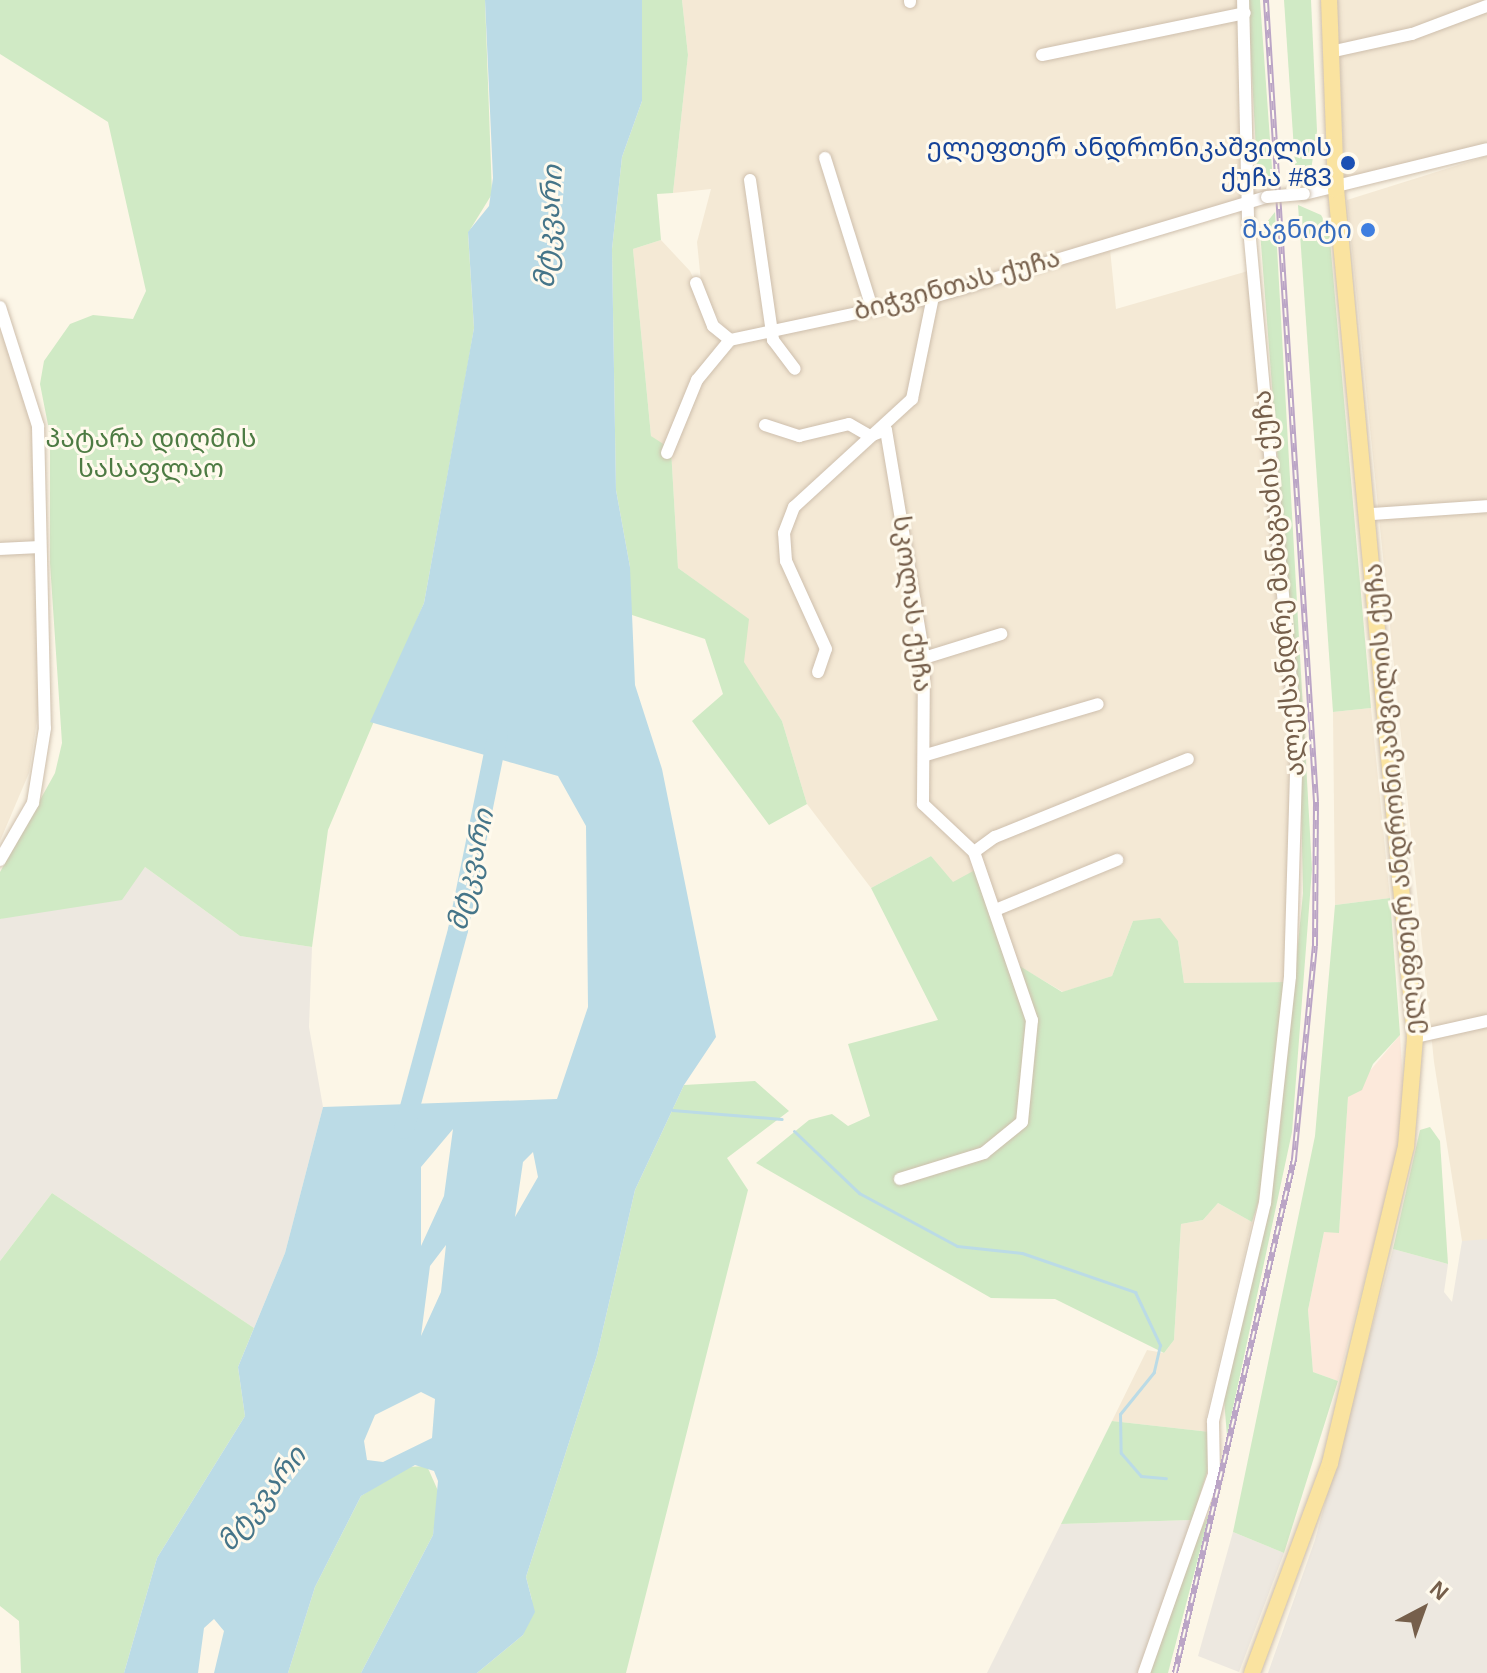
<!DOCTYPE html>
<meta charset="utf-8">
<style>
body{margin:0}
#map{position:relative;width:1487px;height:1673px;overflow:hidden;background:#fcf6e7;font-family:Arial,"Noto Sans Georgian",sans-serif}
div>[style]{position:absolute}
.residential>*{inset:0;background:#f4e9d5}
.commercial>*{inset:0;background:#fce9db}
.industrial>*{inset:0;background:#ede8e0}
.green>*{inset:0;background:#d0eac5}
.water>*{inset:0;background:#bbdbe6}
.stream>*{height:3px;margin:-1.5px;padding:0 1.5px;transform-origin:1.5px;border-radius:1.5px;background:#bbdbe6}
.river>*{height:20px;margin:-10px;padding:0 10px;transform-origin:10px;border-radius:10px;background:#bbdbe6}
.roads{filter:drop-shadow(0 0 2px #cebfad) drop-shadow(0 0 2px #cebfad)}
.minor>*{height:12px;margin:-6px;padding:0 6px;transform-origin:6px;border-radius:6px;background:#fff}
.major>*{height:16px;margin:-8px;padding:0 8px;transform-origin:8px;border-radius:8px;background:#fae3a0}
.rail>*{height:6px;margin-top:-3px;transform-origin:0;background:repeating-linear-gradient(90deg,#fffaed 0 9px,#bba5c6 0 18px);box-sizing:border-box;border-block:2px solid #bba5c6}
.bridges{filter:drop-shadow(0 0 2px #cebfad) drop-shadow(0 0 2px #cebfad)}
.minor-bridge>*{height:12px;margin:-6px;padding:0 6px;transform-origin:6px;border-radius:6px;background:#fff}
.dots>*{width:22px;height:22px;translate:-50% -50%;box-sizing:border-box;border:4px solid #fffaed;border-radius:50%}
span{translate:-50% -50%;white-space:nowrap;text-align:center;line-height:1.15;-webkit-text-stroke:6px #fffaed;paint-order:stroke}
.transit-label{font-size:26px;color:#164399}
.right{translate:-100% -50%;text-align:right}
.shop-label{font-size:26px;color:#366cbe}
.street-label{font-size:26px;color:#765f4b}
.park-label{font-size:26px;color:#4d7b43}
.water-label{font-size:28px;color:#457589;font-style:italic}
.north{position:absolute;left:1383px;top:1569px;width:80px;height:80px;-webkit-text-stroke:6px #fffaed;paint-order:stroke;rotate:41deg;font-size:22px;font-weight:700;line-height:32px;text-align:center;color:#765f4b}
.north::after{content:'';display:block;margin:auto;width:28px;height:36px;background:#765f4b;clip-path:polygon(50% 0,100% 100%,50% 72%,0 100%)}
</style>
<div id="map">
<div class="residential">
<div style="clip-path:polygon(682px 0,1238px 0,1240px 200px,940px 287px,758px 331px,727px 332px,702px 292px,697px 242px,711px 189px,673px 193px,688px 55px)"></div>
<div style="clip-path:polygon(1337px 0,1487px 0,1487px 143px,1345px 183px)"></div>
<div style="clip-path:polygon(1487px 156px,1487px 1239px,1476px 1242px,1462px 1241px,1434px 1062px,1347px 200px)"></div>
<div style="clip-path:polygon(661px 240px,690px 271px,721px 340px,698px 371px,666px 448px,651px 436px,633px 249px)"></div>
<div style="clip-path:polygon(1110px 249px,1116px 309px,1248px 271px,1290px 749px,1287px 982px,1184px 983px,1178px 941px,1133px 921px,1112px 976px,1063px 992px,1010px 961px,931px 856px,871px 888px,807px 804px,782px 721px,743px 662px,748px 619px,678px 568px,671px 449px,700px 381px,736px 344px)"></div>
<div style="clip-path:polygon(0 318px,38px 443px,38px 714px,29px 773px,0 841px)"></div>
<div style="clip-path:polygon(1371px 708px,1390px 898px,1335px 905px,1333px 712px)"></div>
<div style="clip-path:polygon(1218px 1203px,1252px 1222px,1206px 1417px,1210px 1432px,1112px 1421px,1147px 1350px,1164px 1353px,1174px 1340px,1181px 1224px,1203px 1220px)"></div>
</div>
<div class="commercial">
<div style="clip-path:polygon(1400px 1035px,1404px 1098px,1396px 1159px,1338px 1381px,1313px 1372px,1308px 1310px,1324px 1232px,1339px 1232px,1348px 1097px)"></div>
</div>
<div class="industrial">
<div style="clip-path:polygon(145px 867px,240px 936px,312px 947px,309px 1027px,323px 1107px,285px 1253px,254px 1328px,52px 1193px,0 1261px,0 919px)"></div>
<div style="clip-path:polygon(1487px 1239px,1487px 1673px,1268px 1673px,1315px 1540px,1393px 1249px,1448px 1264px,1444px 1292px,1452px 1302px,1462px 1241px)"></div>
<div style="clip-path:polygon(1192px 1520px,1139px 1673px,987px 1673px,1061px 1524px)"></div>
<div style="clip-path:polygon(1233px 1532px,1284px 1553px,1239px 1672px,1198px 1656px)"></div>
</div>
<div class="green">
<div style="clip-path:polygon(0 0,485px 0,492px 194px,468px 233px,474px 328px,468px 363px,424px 603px,328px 830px,312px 947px,240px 936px,145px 867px,122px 900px,0 919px,0 872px,55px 773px,62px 743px,50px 563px,50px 435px,40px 384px,44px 361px,70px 324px,93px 315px,133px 319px,146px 291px,108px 122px,0 54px)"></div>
<div style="clip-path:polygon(642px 0,682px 0,688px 55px,673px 193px,657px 194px,661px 240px,633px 249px,651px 436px,671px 449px,678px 568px,749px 619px,744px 662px,782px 721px,807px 804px,769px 825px,692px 721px,723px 694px,705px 639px,629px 614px,630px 567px,616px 490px,612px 249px,622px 157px,642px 101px)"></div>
<div style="clip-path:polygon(1248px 0,1260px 0,1273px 182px,1259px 179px,1257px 170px)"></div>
<div style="clip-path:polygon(1284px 0,1311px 0,1317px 131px,1311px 170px,1296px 180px)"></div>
<div style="clip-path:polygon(1298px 205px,1321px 215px,1329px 229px,1371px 708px,1333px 712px)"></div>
<div style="clip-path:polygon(1275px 212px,1312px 869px,1292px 1132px,1227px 1436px,1223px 1387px,1277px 1157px,1303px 893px,1300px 749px,1260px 231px)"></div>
<div style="clip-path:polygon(931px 856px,953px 882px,975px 870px,1010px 960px,1062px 992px,1112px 976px,1133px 921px,1160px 918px,1178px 941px,1184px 983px,1287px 982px,1259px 1200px,1252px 1222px,1218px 1203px,1203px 1220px,1181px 1224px,1174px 1340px,1164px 1353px,1055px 1299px,991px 1298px,756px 1163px,809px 1120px,832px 1114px,848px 1126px,870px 1116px,848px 1044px,938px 1020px,871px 888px)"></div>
<div style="clip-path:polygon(1390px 898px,1400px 1035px,1373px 1064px,1362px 1090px,1348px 1097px,1339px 1233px,1324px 1232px,1308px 1310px,1313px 1372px,1338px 1381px,1284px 1553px,1233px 1532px,1315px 1136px,1335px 905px)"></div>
<div style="clip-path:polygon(755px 1081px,789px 1111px,727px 1158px,748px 1190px,626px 1673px,477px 1673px,523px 1635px,532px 1600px,526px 1577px,597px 1355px,635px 1190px,684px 1085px)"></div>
<div style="clip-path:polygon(1430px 1127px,1440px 1141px,1448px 1264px,1393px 1249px,1420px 1130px)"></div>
<div style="clip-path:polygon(52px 1193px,254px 1328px,238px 1367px,245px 1416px,157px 1558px,124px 1673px,21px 1673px,19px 1621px,0 1606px,0 1261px)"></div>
<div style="clip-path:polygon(1112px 1421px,1210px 1432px,1214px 1450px,1192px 1520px,1061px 1524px)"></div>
<div style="clip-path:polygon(427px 1466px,439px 1493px,433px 1535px,361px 1673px,288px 1673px,315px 1587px,361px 1496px,405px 1467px)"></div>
<div style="clip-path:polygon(1211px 1509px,1168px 1673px,1150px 1673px,1186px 1560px)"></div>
</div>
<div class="water">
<div style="clip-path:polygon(evenodd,485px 0,642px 0,642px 101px,622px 157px,612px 249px,616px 490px,630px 567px,635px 685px,662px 769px,716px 1037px,684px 1085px,635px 1190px,597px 1355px,526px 1577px,535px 1612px,523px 1635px,477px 1673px,361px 1673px,433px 1535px,438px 1481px,434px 1471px,415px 1465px,361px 1496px,315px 1587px,288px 1673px,214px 1673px,224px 1631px,214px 1619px,204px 1628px,198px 1673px,124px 1673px,157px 1558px,245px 1416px,238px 1367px,285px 1253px,323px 1107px,557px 1099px,588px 1007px,586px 826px,558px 776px,370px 722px,424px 603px,474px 328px,468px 232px,489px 206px,493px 178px,485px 0,453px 1129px,444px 1196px,421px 1246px,421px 1167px,453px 1129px,485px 0,533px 1152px,538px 1177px,515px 1217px,523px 1162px,533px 1152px,485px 0,446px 1245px,441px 1292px,421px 1336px,430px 1266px,446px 1245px,485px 0,421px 1392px,435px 1399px,432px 1438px,383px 1462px,367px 1460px,364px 1441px,375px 1415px,421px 1392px)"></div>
</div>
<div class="stream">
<div style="left:672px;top:1110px;width:110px;rotate:4.7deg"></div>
<div style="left:794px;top:1131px;width:90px;rotate:43.6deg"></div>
<div style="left:859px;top:1193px;width:111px;rotate:28.4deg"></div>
<div style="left:957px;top:1246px;width:65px;rotate:6.1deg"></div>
<div style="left:1022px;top:1253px;width:120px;rotate:19deg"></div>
<div style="left:1135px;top:1292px;width:59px;rotate:64.7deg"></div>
<div style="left:1160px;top:1345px;width:28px;rotate:103deg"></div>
<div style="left:1154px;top:1372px;width:54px;rotate:129deg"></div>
<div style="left:1120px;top:1414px;width:39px;rotate:89deg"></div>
<div style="left:1121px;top:1453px;width:30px;rotate:49deg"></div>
<div style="left:1141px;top:1476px;width:25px;rotate:5deg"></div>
</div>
<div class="river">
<div style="left:404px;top:1129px;width:206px;rotate:-74.8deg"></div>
<div style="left:458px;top:930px;width:201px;rotate:-78.5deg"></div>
</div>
<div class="roads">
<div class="minor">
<div style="left:910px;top:0;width:2px;rotate:90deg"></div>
<div style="left:1330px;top:52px;width:84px;rotate:-12.4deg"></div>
<div style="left:1412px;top:34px;width:80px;rotate:-20.5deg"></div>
<div style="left:1042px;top:55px;width:207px;rotate:-11.7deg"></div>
<div style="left:825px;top:158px;width:157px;rotate:72.6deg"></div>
<div style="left:750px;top:180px;width:162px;rotate:81.8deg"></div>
<div style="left:773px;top:340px;width:36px;rotate:53deg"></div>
<div style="left:1304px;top:194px;width:188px;rotate:-13.8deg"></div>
<div style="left:696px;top:283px;width:46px;rotate:68.4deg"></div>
<div style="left:713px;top:326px;width:22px;rotate:39deg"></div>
<div style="left:730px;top:340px;width:208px;rotate:-12deg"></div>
<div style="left:933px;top:297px;width:349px;rotate:-16.7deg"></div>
<div style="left:0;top:307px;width:125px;rotate:72.3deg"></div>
<div style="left:38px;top:426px;width:302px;rotate:88.7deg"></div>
<div style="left:45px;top:728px;width:76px;rotate:99.1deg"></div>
<div style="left:33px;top:803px;width:66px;rotate:120.1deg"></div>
<div style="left:765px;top:425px;width:36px;rotate:18deg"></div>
<div style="left:799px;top:436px;width:51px;rotate:-13.5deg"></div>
<div style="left:849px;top:424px;width:24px;rotate:30deg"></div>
<div style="left:870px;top:436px;width:17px;rotate:-21deg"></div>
<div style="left:886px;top:430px;width:231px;rotate:80.5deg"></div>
<div style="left:924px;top:658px;width:146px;rotate:90.4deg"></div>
<div style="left:923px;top:804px;width:70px;rotate:43.3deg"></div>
<div style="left:974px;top:852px;width:178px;rotate:71deg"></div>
<div style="left:1032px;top:1020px;width:102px;rotate:95.6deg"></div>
<div style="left:1022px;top:1122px;width:49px;rotate:140.8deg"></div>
<div style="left:984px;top:1153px;width:88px;rotate:162.8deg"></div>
<div style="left:667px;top:453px;width:79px;rotate:-67.7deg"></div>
<div style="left:697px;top:380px;width:52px;rotate:-50.5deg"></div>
<div style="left:1371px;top:514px;width:116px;rotate:-3.9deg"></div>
<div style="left:0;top:549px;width:39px;rotate:-3deg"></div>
<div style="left:924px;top:658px;width:81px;rotate:-17.3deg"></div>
<div style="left:818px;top:672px;width:24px;rotate:-71deg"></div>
<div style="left:826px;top:649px;width:97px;rotate:-114.4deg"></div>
<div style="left:786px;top:561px;width:28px;rotate:-94deg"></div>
<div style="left:784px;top:533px;width:28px;rotate:-69deg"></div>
<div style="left:794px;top:507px;width:160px;rotate:-42.5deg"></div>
<div style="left:912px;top:399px;width:104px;rotate:-78.4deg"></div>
<div style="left:926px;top:755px;width:179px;rotate:-16.5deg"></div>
<div style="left:974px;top:852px;width:26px;rotate:-36deg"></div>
<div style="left:995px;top:837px;width:208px;rotate:-22deg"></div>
<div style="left:998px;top:909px;width:129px;rotate:-22.4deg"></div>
<div style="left:1415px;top:1037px;width:74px;rotate:-12.5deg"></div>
<div style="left:1144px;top:1673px;width:211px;rotate:-70.6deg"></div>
<div style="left:1214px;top:1474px;width:53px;rotate:-91.1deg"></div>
<div style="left:1213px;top:1421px;width:224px;rotate:-76.6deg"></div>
<div style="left:1265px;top:1203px;width:228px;rotate:-83.7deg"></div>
<div style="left:1290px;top:976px;width:231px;rotate:-88.3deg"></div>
<div style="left:1297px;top:745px;width:529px;rotate:-95.31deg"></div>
<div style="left:1248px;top:218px;width:218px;rotate:-91.3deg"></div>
</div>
<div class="major">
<div style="left:1252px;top:1673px;width:224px;rotate:-69.6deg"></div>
<div style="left:1330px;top:1463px;width:325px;rotate:-76.5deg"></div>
<div style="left:1406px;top:1147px;width:110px;rotate:-85.3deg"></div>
<div style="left:1415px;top:1037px;width:852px;rotate:-95.32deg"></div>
<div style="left:1336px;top:189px;width:189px;rotate:-92.1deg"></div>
</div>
</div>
<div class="rail">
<div style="left:1175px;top:1673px;width:528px;rotate:-76.96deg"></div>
<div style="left:1294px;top:1159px;width:214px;rotate:-84.4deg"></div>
<div style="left:1315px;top:946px;width:144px;rotate:-89.6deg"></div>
<div style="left:1316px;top:802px;width:804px;rotate:-93.57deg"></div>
</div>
<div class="bridges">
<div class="minor-bridge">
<div style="left:1267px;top:197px;width:37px;rotate:-5deg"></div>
</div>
</div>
<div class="dots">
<div style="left:1348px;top:163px;background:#1a4fb4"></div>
<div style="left:1368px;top:230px;background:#3f7fe0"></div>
</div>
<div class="transit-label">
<span class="right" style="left:1332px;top:163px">ელეფთერ ანდრონიკაშვილის<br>ქუჩა #83</span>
</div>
<div class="shop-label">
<span class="right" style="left:1352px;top:230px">მაგნიტი</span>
</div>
<div class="street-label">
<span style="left:957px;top:285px;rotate:-15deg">ბიჭვინთას ქუჩა</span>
<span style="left:1279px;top:583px;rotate:-95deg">ალექსანდრე მანაგაძის ქუჩა</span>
<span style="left:912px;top:604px;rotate:83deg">სკოლას ქუჩა</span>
<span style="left:1394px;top:799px;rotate:-95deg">ელეფთერ ანდრონიკაშვილის ქუჩა</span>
</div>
<div class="park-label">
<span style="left:151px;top:454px">პატარა დიღმის<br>სასაფლაო</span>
</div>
<div class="water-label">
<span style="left:549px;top:227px;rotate:-86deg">მტკვარი</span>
<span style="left:471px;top:870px;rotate:-77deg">მტკვარი</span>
<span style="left:262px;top:1499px;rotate:-52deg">მტკვარი</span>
</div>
<div class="north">N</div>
</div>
